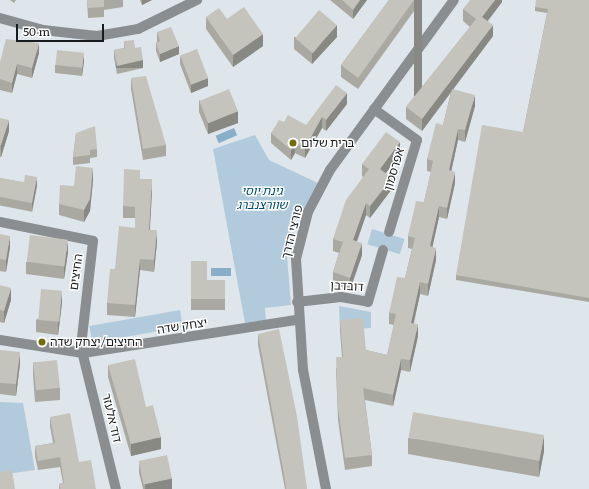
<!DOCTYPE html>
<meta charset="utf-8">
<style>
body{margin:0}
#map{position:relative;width:589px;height:489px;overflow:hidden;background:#dee6eb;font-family:Literata,"Noto Sans Hebrew",serif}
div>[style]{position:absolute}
.green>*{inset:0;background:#b1cbdd;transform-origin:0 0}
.water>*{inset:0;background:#88aec8;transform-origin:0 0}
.minor>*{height:10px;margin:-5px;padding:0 5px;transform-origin:5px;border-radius:5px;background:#8a8e90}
.wall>*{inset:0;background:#a9a9a2;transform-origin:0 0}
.shaded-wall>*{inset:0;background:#898984;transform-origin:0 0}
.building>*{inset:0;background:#c4c4bc;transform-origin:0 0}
.dots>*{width:11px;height:11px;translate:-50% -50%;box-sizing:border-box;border:2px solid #fff;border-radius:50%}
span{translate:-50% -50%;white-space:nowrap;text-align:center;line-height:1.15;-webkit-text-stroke:3px #fff;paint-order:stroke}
.poi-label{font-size:12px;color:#181b1d}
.left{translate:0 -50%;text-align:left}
.street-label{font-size:12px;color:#181b1d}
.park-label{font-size:12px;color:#014a6d;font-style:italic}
.scale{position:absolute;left:16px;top:24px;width:88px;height:18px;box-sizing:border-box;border:2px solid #181b1d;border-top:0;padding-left:5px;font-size:12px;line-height:14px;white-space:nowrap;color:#181b1d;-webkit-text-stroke:3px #fff;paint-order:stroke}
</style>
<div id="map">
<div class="green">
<div style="clip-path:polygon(255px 135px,269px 160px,320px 184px,307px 212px,298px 209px,291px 233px,287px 256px,291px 305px,265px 308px,266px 320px,245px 323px,213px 149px)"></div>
<div style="left:372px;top:229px;width:34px;height:16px;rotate:17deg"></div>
<div style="clip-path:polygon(339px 306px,371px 312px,371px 328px,340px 330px)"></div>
<div style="left:180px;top:310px;width:17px;height:92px;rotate:80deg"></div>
<div style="clip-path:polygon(0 402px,23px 403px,35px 470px,0 475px)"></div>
</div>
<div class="water">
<div style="left:234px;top:128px;width:8px;height:20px;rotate:67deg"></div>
<div style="left:211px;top:268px;width:20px;height:8px"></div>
</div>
<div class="minor">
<div style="left:0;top:18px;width:45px;rotate:15.6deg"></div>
<div style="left:43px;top:30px;width:54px;rotate:6.3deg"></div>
<div style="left:97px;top:36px;width:42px;rotate:-9.7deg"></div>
<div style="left:138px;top:29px;width:66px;rotate:-26.2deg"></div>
<div style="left:374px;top:109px;width:53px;rotate:35.8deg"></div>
<div style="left:417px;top:140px;width:96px;rotate:106.9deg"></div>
<div style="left:0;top:222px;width:95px;rotate:11.5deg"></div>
<div style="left:93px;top:241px;width:107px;rotate:96.5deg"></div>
<div style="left:81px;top:347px;width:146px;rotate:76.2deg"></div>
<div style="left:297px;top:302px;width:44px;rotate:-6.5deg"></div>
<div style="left:341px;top:297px;width:27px;rotate:10deg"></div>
<div style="left:368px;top:302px;width:54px;rotate:-73.9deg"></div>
<div style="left:0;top:340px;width:84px;rotate:8.9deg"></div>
<div style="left:83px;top:353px;width:217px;rotate:-8.8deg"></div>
<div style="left:326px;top:489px;width:121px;rotate:-100.9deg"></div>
<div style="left:303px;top:370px;width:111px;rotate:-93.6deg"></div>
<div style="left:296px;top:259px;width:49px;rotate:-75.7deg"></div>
<div style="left:308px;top:212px;width:47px;rotate:-62.4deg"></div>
<div style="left:330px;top:170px;width:210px;rotate:-53.9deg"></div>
</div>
<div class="wall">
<div style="clip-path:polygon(10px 0,16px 0,14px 3px)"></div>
<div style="clip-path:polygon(87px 0,123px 0,123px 7px,104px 10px,104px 17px,88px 18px)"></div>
<div style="clip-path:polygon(140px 0,152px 0,142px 5px)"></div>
<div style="clip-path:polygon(330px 0,367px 0,353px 19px)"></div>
<div style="clip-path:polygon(389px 0,422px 0,358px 89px,341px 77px,341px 65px)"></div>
<div style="clip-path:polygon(502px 0,502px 2px,488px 21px,493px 36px,453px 89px,475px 106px,465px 142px,458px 140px,451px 171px,455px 183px,447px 219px,439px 217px,432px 247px,436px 260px,428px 296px,420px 294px,414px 323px,418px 336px,410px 372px,401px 370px,393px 406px,365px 400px,372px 455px,372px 466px,345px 470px,338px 420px,336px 369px,342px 357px,340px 331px,340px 320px,366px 350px,387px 355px,394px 325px,389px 324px,389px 313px,405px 278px,412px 249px,408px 248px,408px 236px,424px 202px,431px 172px,427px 171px,427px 159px,443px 125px,451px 92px,422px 131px,406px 119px,406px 107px,470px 27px,463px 21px,463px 9px)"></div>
<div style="clip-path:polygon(589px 0,589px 302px,456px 280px,456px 275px,523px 132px,547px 13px,535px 11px,535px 7px)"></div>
<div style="clip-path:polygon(206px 17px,227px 19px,263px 46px,233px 67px,206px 29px)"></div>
<div style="clip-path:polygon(157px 32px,179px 54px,160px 62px,156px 51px,156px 43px,157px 42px)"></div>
<div style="clip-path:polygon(294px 37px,337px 37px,312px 64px,294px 49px)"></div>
<div style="clip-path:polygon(124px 41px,135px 48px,143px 68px,117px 74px,114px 58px,114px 50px,124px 48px)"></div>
<div style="clip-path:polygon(39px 53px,32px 78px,17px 74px,12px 93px,0 90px,0 62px)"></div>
<div style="clip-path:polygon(180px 56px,208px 86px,191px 93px,180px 64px)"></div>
<div style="clip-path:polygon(84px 61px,82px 76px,55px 73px,55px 65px)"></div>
<div style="clip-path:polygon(131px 78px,166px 145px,166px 156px,143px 160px,131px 89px)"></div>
<div style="clip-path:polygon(199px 100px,238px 123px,208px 134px,199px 112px)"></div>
<div style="clip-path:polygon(347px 104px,326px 131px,322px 128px,305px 158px,295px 153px,291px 160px,271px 143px,271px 133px,284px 122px,306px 125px)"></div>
<div style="clip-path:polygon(0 118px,9px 131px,1px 157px,0 157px)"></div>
<div style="clip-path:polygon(76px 133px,97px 149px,97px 157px,90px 158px,90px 163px,73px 165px,73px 157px)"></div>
<div style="clip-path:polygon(400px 154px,386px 173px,392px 189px,370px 218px,366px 215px,357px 242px,362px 255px,350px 290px,333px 284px,333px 272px,339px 253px,333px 251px,333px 239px,363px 177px,362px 176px,362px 164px)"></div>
<div style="left:0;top:178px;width:38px;height:27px;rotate:11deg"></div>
<div style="clip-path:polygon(140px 179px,152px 191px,150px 230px,157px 242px,154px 272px,140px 270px,135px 317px,107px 315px,107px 303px,115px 269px,135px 228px,135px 218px,123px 218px,123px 206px)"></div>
<div style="clip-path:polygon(93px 180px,90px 211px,84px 222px,59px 215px,59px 204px,74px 186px)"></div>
<div style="clip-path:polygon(0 234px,10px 247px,6px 272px,0 271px)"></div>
<div style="clip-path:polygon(68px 252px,64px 279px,26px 274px,26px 262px)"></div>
<div style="clip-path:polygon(191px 261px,207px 280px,225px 280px,225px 310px,191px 310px)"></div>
<div style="clip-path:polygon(0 285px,11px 300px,4px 323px,0 322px)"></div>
<div style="clip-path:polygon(62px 303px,58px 335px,36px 332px,36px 320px)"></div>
<div style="clip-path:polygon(258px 334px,307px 489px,285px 489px,258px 345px)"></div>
<div style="clip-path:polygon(0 350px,20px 364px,16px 396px,0 394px)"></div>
<div style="clip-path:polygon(33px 362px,60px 388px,60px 400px,35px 402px,33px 374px)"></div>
<div style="clip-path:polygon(108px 365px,146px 407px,161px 449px,131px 456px,108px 377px)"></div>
<div style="clip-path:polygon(50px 417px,79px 462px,96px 489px,59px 489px,59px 484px,63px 483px,60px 467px,38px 470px,35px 456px,35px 446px,53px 443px,50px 426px)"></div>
<div style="clip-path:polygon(408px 438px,544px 451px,539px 477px,408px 454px)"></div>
<div style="clip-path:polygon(139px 461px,172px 489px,143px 489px,139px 473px)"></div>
</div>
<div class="shaded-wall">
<div style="clip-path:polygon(142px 0,152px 0,142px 5px)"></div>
<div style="clip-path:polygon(360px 0,367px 0,353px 19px,353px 10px)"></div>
<div style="left:414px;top:0;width:8px;height:96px"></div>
<div style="clip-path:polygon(495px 0,502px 0,502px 2px,482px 28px,482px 17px)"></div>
<div style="clip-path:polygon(337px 25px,337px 37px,312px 64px,312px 53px)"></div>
<div style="clip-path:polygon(493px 25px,493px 36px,422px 131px,422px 119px)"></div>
<div style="clip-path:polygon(263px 34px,263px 46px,233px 67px,233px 55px)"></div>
<div style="clip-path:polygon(39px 43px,39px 53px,32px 78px,32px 68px)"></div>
<div style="clip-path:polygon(179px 46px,179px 54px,160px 62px,160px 54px)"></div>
<div style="clip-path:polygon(84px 53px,84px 61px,82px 76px,82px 68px)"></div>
<div style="left:143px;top:60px;width:8px;height:27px;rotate:90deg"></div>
<div style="clip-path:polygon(17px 64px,17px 74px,12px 93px,12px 83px)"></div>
<div style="clip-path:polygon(208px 78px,208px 86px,191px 93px,191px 85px)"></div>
<div style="clip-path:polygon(347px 93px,347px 104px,326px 131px,326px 120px)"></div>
<div style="clip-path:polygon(475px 95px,475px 106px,465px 142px,465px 130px)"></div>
<div style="clip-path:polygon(238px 111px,238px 123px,208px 134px,208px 122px)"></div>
<div style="clip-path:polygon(322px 117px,322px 128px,305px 158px,305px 148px)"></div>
<div style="clip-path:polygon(9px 120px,9px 131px,1px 157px,1px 145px)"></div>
<div style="clip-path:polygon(458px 129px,458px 140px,449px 182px,449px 170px)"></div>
<div style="clip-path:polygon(295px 142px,295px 153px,291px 160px,291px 150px)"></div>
<div style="clip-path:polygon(400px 142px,400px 154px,380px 181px,380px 169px)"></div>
<div style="clip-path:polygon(93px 168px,93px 180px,90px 211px,84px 222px,84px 210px)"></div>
<div style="clip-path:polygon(455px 172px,455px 183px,447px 219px,447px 208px)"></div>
<div style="clip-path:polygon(37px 177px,37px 185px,32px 211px,32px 203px)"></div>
<div style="clip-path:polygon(392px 178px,392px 189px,370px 218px,370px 206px)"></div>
<div style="clip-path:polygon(152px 179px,152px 191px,149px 241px,149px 230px)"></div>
<div style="clip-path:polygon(366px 203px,366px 215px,353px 252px,353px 240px)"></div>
<div style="clip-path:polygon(439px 206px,439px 217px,430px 258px,430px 246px)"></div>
<div style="clip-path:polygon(157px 230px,157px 242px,154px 272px,154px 260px)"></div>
<div style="clip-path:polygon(10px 236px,10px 247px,6px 272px,6px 260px)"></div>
<div style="clip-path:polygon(68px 240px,68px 252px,64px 279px,64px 268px)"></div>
<div style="clip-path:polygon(362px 243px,362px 255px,350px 290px,350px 278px)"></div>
<div style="clip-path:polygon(436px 248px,436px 260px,428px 296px,428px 284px)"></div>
<div style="clip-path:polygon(140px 259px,140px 270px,135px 317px,135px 305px)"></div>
<div style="clip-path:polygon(420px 282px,420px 294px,411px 334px,411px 323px)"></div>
<div style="clip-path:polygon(11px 288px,11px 300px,4px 323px,4px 311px)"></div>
<div style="clip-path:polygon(62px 291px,62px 303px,58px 335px,58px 323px)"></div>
<div style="clip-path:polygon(418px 324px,418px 336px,410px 372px,410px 360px)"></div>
<div style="clip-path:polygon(20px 352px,20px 364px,16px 396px,16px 384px)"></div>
<div style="clip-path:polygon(401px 359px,401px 370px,393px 406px,393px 395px)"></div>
<div style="clip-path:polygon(544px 435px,544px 451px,539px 477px,539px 462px)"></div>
<div style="clip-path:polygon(161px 437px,161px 449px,131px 456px,131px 444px)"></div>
<div style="clip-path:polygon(172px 478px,172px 489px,145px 489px,145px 484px)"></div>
</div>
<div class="building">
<div style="clip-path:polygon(87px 0,104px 0,104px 7px,88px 8px)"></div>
<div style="clip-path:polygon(342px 0,360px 0,353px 10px)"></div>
<div style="clip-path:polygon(389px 0,414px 0,358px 78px,341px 65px)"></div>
<div style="clip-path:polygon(470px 0,495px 0,482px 17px,493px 25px,422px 119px,406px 107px,476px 19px,463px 9px)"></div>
<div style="clip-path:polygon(536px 0,589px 0,589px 298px,456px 275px,482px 125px,523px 132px,548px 9px,535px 7px)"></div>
<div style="clip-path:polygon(244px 7px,263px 34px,233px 55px,206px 17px,219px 8px,227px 19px)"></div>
<div style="left:319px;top:10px;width:23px;height:37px;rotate:40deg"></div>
<div style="clip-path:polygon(171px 27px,179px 46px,160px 54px,156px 43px,160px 41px,157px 32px)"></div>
<div style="clip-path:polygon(6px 39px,39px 43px,32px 68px,17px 64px,12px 83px,0 79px,0 62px)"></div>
<div style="clip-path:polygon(134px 40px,135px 48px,141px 47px,143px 60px,117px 66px,114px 50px,125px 48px,124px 41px)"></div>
<div style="left:197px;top:49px;width:31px;height:18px;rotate:69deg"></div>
<div style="left:57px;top:50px;width:27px;height:15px;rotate:6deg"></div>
<div style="clip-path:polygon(146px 76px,166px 145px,143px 149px,131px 78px)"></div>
<div style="clip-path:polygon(336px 85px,347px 93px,326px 120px,322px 117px,305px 148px,295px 142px,291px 150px,271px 133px,279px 120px,284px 122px,288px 115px,306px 125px)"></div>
<div style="left:229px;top:89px;width:24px;height:32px;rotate:68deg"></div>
<div style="clip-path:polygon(452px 89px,475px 95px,465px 130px,458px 129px,449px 170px,455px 172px,447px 208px,439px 206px,430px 246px,436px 248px,428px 284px,420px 282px,411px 323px,418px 324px,410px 360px,401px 359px,393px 395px,363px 388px,372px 455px,345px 458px,338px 408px,336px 357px,343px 357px,340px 320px,363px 318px,366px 350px,387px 355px,396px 314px,389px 313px,397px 277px,405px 278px,415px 238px,408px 236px,416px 201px,424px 202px,433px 161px,427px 159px,436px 123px,443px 125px)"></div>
<div style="clip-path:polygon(0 118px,9px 120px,1px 145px,0 145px)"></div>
<div style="clip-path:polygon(95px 126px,97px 149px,90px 150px,90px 155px,73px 157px,76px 133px)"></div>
<div style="clip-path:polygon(386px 132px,400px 142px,380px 169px,392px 178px,370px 206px,366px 203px,353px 240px,362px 243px,350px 278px,333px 272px,343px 242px,333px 239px,346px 200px,369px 169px,362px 164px)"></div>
<div style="clip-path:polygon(76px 166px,93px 168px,90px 199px,84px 210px,59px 204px,60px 185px,74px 186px)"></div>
<div style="clip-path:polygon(124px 169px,140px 170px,140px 179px,152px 179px,149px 230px,157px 230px,154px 260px,140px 259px,135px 305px,107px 303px,110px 269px,115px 269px,119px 226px,135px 228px,135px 207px,123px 206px)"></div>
<div style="clip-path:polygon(25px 175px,37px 177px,32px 203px,0 197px,0 178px,24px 182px)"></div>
<div style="clip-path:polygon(0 234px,10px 236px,6px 260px,0 259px)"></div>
<div style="left:30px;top:235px;width:38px;height:27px;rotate:7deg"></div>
<div style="clip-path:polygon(191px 261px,207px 261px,207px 280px,225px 280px,225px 299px,191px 299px)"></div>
<div style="clip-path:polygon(0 285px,11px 288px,4px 311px,0 310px)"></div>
<div style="left:41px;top:289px;width:21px;height:31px;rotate:5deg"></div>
<div style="clip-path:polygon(279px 329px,297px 416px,307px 489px,286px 489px,285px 480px,258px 334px)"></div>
<div style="clip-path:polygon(0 350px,20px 352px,16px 384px,0 383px)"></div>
<div style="clip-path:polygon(135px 359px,146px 407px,153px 405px,161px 437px,131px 444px,108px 365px)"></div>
<div style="left:57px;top:360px;width:28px;height:24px;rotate:84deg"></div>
<div style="left:413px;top:412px;width:133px;height:26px;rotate:10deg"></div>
<div style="clip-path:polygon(70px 413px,79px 462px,91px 460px,96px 489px,60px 489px,59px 484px,64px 483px,60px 457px,38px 461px,35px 446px,55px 443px,50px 417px)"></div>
<div style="left:167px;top:455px;width:24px;height:29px;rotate:78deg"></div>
<div style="clip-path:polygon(12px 470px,15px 489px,0 489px,0 472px)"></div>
</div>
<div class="dots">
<div style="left:293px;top:143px;background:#726d0c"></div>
<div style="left:42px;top:342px;background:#726d0c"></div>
</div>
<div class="poi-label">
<span class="left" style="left:301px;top:143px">ברית שלום</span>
<span class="left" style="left:50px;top:342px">החיצים/יצחק שדה</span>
</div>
<div class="street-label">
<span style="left:394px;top:169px;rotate:-73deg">אפרסמון</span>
<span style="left:292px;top:232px;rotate:-76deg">פורצי הדרך</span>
<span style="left:76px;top:272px;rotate:-82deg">החיצים</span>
<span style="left:347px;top:286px;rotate:3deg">דובדבן</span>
<span style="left:182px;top:326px;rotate:-9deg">יצחק שדה</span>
<span style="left:112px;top:418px;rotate:77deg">דוד אלעזר</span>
</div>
<div class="park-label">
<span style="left:262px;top:198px">גינת יוסי<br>שוורצנברג</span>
</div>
<div class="scale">50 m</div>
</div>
